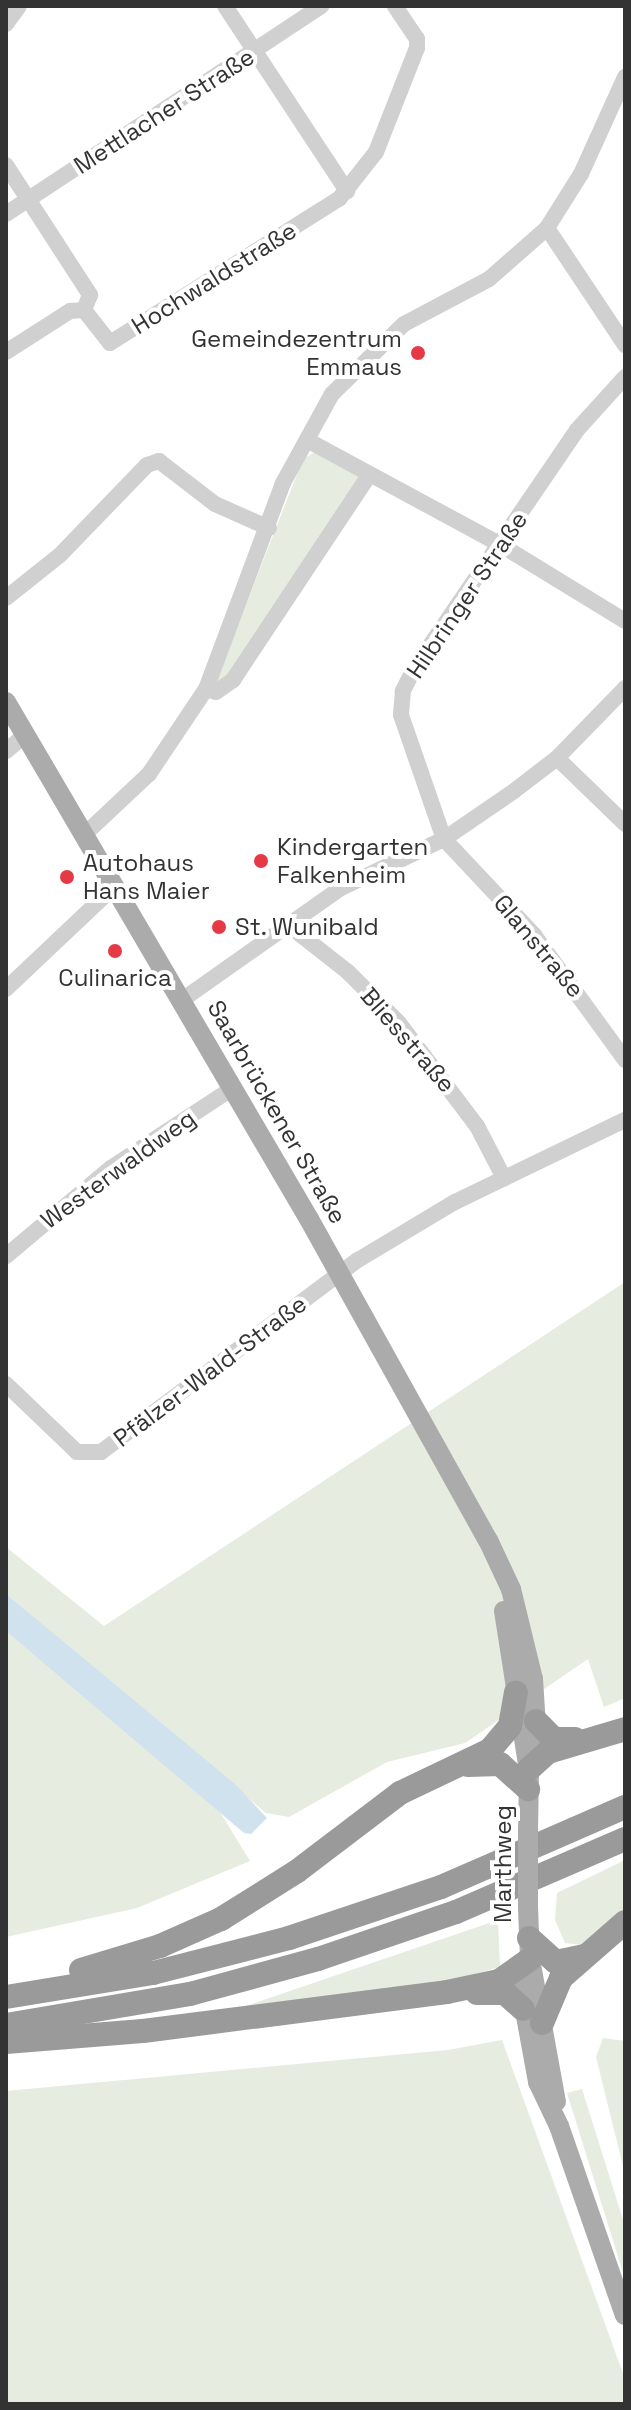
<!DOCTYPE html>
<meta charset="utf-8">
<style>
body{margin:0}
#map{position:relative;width:631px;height:2410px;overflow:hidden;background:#fff;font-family:"Space Grotesk",sans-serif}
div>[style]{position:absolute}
.green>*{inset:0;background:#e6ecdf}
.water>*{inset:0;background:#cfe2ee}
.minor>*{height:16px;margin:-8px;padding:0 8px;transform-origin:8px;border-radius:8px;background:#d0d0d0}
.major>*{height:20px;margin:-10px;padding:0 10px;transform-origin:10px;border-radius:10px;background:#ababab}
.highway>*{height:24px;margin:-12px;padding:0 12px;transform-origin:12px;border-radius:12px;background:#9a9a9a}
.major-bridge>*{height:20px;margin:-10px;padding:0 10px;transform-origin:10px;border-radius:10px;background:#ababab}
.dots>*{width:22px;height:22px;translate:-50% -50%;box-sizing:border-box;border:4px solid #fff;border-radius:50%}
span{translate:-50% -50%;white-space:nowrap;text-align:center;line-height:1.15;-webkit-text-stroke:8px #fff;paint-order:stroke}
.street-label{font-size:24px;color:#333}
.poi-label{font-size:24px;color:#333}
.right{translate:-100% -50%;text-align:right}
.left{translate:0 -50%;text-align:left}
.frame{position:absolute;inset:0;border:8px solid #333;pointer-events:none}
</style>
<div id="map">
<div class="green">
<div style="clip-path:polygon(315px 452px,362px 478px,225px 686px,216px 681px,303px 459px)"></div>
<div style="clip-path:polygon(625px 1282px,625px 1698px,604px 1707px,588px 1659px,465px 1743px,387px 1762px,289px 1817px,266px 1813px,6px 1594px,6px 1547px,104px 1626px)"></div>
<div style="clip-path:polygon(6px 1631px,215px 1804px,250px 1861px,137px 1908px,6px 1937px)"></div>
<div style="clip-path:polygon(625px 1860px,625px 1908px,583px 1945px,565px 1943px,555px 1920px,557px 1893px)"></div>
<div style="clip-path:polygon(498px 1920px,500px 1967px,452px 1980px,231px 2011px)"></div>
<div style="clip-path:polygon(603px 2038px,625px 2041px,625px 2174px,596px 2057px)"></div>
<div style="clip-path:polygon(502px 2040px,625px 2379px,625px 2404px,6px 2404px,6px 2091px,448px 2050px)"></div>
<div style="clip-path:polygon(582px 2089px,625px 2226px,625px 2279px,567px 2093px)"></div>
</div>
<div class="water">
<div style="clip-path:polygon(6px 1594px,235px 1784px,267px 1818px,251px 1834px,244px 1833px,6px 1631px)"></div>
</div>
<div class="minor">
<div style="left:225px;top:6px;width:222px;rotate:56.6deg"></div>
<div style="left:6px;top:24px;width:22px;rotate:-54deg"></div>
<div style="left:6px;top:165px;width:155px;rotate:57.1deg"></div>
<div style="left:90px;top:295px;width:16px;rotate:112deg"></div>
<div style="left:6px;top:214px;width:378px;rotate:-33.4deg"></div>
<div style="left:547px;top:228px;width:141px;rotate:56.3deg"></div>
<div style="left:6px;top:352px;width:76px;rotate:-32.6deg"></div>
<div style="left:70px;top:311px;width:14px;rotate:-4deg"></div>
<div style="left:84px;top:310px;width:42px;rotate:51.8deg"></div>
<div style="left:110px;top:343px;width:271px;rotate:-32.2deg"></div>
<div style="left:339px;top:199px;width:60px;rotate:-51.8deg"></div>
<div style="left:376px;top:152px;width:112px;rotate:-68.5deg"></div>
<div style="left:417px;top:48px;width:9px;rotate:-90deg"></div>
<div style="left:417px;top:39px;width:40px;rotate:-124deg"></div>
<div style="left:625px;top:377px;width:72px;rotate:132.2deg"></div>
<div style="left:577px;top:430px;width:289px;rotate:124.3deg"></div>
<div style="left:414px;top:669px;width:25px;rotate:117deg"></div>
<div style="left:403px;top:691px;width:24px;rotate:95deg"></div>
<div style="left:401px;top:715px;width:131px;rotate:70.9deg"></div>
<div style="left:444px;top:839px;width:132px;rotate:46.8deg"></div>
<div style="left:534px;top:935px;width:155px;rotate:53.9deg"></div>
<div style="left:307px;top:440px;width:221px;rotate:28.4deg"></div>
<div style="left:501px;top:545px;width:145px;rotate:31.5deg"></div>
<div style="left:6px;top:598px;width:69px;rotate:-38.5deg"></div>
<div style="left:60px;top:555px;width:125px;rotate:-46deg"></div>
<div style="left:147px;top:465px;width:13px;rotate:-18deg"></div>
<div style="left:159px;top:461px;width:71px;rotate:37.5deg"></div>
<div style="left:215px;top:504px;width:59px;rotate:24deg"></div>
<div style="left:206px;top:689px;width:10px;rotate:17deg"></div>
<div style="left:216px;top:692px;width:21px;rotate:-35deg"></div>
<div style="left:233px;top:680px;width:247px;rotate:-56.4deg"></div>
<div style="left:6px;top:751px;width:26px;rotate:-40deg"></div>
<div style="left:557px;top:758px;width:95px;rotate:44.1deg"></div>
<div style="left:85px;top:834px;width:88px;rotate:-43.2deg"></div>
<div style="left:149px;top:774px;width:102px;rotate:-56.2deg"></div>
<div style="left:206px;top:689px;width:220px;rotate:-69.5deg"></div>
<div style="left:283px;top:483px;width:102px;rotate:-61.2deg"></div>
<div style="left:332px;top:394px;width:100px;rotate:-44.2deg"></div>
<div style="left:404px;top:324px;width:96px;rotate:-27.9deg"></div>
<div style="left:489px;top:279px;width:77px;rotate:-41.3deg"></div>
<div style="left:547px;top:228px;width:64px;rotate:-57.8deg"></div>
<div style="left:581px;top:174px;width:107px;rotate:-65.6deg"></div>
<div style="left:287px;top:924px;width:78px;rotate:38.2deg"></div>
<div style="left:348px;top:972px;width:72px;rotate:45deg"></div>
<div style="left:399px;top:1023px;width:129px;rotate:52.9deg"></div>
<div style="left:477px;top:1126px;width:59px;rotate:62.6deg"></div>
<div style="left:6px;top:989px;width:151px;rotate:-43.4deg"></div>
<div style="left:182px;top:1000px;width:194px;rotate:-35.2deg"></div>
<div style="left:341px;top:888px;width:114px;rotate:-25.4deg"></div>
<div style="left:444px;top:839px;width:85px;rotate:-34.4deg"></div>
<div style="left:514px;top:791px;width:54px;rotate:-37.5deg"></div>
<div style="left:557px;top:758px;width:98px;rotate:-45.8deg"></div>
<div style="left:6px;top:1256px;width:137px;rotate:-40deg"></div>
<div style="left:111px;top:1168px;width:146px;rotate:-33.3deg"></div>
<div style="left:6px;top:1384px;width:98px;rotate:43.8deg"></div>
<div style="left:77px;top:1452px;width:24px"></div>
<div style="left:101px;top:1452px;width:321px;rotate:-36.8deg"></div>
<div style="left:358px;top:1260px;width:113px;rotate:-30.9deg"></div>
<div style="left:455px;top:1202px;width:189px;rotate:-25.8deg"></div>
</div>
<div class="major">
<div style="left:6px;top:702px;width:599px;rotate:59.63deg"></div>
<div style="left:309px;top:1219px;width:368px;rotate:60.9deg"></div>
<div style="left:488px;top:1540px;width:54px;rotate:64.9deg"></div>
<div style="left:511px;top:1589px;width:93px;rotate:76.3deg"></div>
<div style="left:533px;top:1679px;width:63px;rotate:86.4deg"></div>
<div style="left:537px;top:1742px;width:28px;rotate:107deg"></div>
<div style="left:529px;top:1769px;width:62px;rotate:90.9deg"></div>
<div style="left:504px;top:1611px;width:156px;rotate:81.1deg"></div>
<div style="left:528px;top:1907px;width:52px;rotate:87.8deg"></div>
<div style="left:530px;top:1959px;width:145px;rotate:79.7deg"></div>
<div style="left:530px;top:1959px;width:31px;rotate:107deg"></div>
<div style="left:521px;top:1989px;width:95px;rotate:79.6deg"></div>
<div style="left:538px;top:2082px;width:49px;rotate:64.5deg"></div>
<div style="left:559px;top:2126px;width:200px;rotate:70.8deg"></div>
</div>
<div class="highway">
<div style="left:536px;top:1721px;width:25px;rotate:45deg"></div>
<div style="left:554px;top:1739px;width:21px"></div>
<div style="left:468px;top:1765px;width:32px;rotate:-2deg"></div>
<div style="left:500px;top:1764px;width:38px;rotate:42deg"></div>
<div style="left:529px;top:1769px;width:25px;rotate:-42deg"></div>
<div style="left:548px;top:1752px;width:80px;rotate:-16.6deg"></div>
<div style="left:529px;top:1938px;width:36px;rotate:42deg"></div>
<div style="left:556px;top:1962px;width:29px;rotate:-12deg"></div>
<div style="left:81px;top:1970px;width:83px;rotate:-16.9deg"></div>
<div style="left:160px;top:1946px;width:67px;rotate:-23.9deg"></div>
<div style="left:221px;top:1919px;width:89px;rotate:-32.1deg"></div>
<div style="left:296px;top:1872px;width:131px;rotate:-37.2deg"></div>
<div style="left:400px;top:1793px;width:100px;rotate:-25.5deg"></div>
<div style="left:490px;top:1750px;width:31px;rotate:-50deg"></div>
<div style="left:510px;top:1726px;width:34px;rotate:-80deg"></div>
<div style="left:477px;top:1993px;width:28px"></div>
<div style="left:505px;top:1993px;width:24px;rotate:42deg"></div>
<div style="left:6px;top:1997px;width:149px;rotate:-9.3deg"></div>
<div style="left:153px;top:1973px;width:140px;rotate:-14.4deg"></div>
<div style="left:289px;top:1938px;width:160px;rotate:-18.5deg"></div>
<div style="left:441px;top:1887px;width:201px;rotate:-23.5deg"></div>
<div style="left:542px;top:2023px;width:49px;rotate:-67.1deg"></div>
<div style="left:561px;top:1978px;width:85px;rotate:-41.2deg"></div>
<div style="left:6px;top:2025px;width:187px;rotate:-9.6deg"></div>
<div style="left:190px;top:1994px;width:133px;rotate:-15.3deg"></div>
<div style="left:318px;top:1959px;width:146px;rotate:-18.8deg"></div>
<div style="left:456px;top:1912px;width:184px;rotate:-23.4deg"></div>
<div style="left:6px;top:2042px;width:137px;rotate:-4.6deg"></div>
<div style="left:143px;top:2031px;width:306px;rotate:-7.3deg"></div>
<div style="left:447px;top:1992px;width:53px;rotate:-11.9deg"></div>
<div style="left:499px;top:1981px;width:38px;rotate:-35deg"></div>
</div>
<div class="major-bridge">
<div style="left:528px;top:1831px;width:76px;rotate:90deg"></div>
</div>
<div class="dots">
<div style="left:418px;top:353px;background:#e63946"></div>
<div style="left:261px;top:861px;background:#e63946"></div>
<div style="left:67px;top:877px;background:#e63946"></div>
<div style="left:219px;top:927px;background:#e63946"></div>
<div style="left:115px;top:951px;background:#e63946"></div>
</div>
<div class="street-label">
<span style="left:164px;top:111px;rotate:-33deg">Mettlacher Straße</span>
<span style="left:214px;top:278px;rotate:-32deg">Hochwaldstraße</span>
<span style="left:467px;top:595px;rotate:-56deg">Hilbringer Straße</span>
<span style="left:539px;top:946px;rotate:50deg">Glanstraße</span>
<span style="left:408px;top:1040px;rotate:49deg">Bliesstraße</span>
<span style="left:277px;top:1112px;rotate:60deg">Saarbrückener Straße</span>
<span style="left:118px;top:1169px;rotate:-36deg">Westerwaldweg</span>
<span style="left:210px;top:1371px;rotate:-37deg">Pfälzer-Wald-Straße</span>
<span style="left:503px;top:1864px;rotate:-90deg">Marthweg</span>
</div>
<div class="poi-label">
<span class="right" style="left:402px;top:353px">Gemeindezentrum<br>Emmaus</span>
<span class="left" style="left:277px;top:861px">Kindergarten<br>Falkenheim</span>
<span class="left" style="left:83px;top:877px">Autohaus<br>Hans Maier</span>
<span class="left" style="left:235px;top:927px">St. Wunibald</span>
<span style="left:115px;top:978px">Culinarica</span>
</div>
<div class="frame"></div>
</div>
